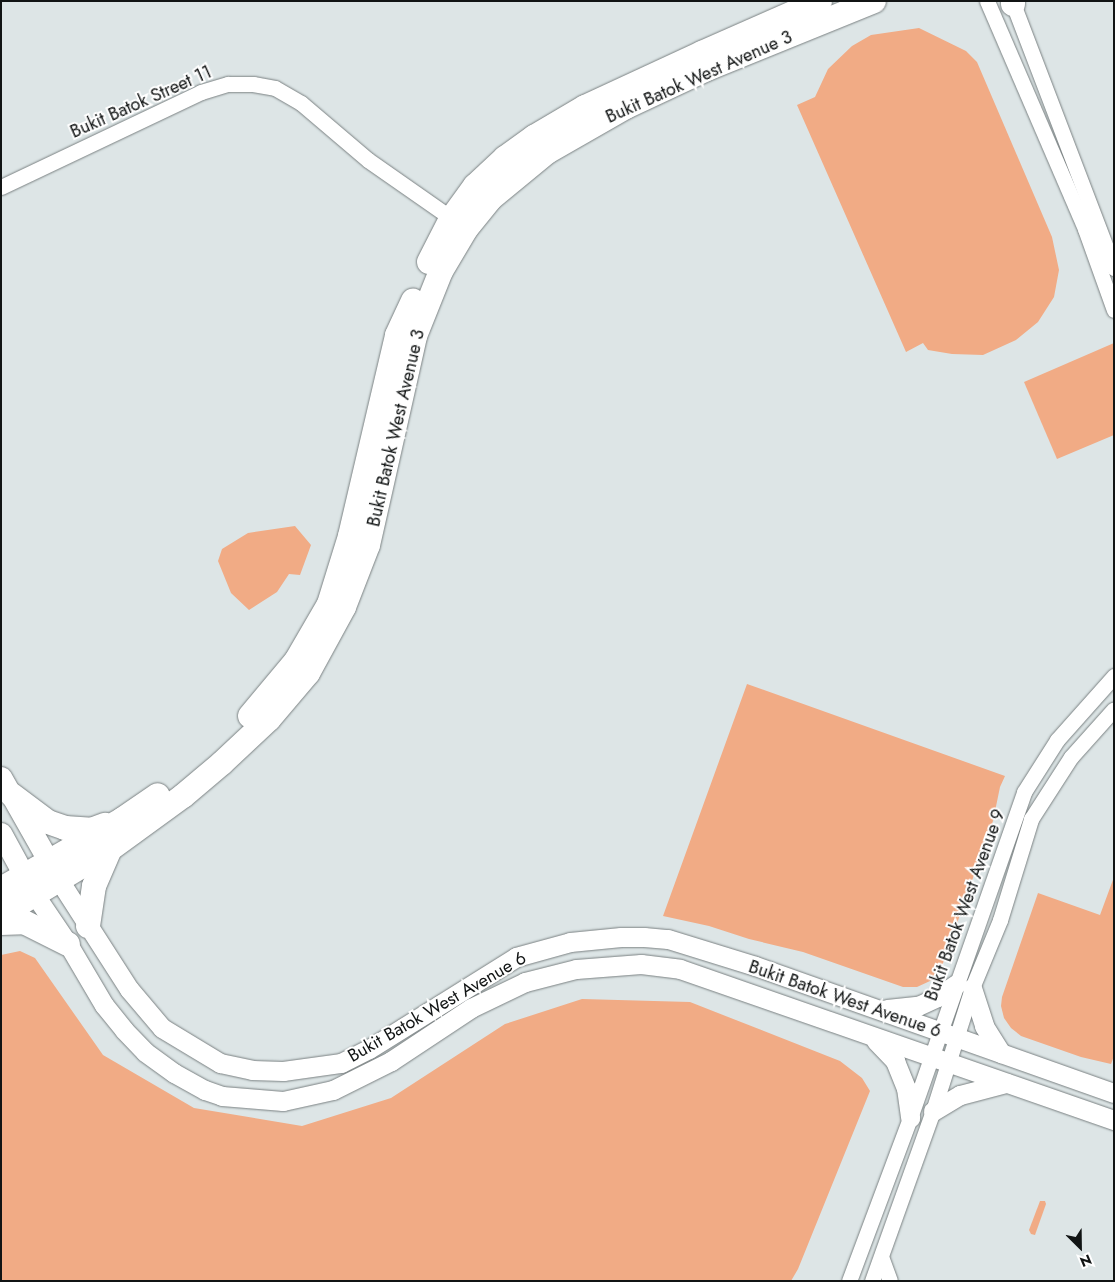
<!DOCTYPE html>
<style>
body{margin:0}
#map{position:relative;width:1115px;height:1282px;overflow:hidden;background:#dde5e6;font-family:Jost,sans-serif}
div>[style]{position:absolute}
.green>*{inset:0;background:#f1ab85}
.roads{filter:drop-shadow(0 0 1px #7a8182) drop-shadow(0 0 1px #7a8182)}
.minor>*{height:15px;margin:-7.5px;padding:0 7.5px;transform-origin:7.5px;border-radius:7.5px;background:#fff}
.tertiary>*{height:19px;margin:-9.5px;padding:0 9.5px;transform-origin:9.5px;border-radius:9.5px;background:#fff}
.secondary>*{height:21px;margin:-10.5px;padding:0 10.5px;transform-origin:10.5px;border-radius:10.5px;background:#fff}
.primary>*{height:24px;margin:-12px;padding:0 12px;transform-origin:12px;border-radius:12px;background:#fff}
span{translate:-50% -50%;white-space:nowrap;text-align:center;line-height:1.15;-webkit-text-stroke:4px #fff;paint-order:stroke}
.street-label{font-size:18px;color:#111414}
.frame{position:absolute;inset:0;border:2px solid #111414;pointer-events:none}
.north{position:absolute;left:1055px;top:1222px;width:50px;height:50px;-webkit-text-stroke:4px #fff;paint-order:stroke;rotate:157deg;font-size:14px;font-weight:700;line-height:20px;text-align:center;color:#111414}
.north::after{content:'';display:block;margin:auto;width:18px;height:22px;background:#111414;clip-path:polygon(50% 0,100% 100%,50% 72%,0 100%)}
</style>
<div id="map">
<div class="green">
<div style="clip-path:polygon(919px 28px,966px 51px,977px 62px,1052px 237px,1059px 270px,1054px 297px,1038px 322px,1016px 340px,983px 355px,952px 354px,928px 350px,923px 343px,906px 352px,797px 105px,815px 97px,828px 69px,852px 46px,871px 35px)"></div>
<div style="clip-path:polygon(1114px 343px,1114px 435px,1057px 459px,1024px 382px)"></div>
<div style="clip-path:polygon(295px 526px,311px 545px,300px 575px,289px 574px,277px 592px,249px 610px,231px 593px,218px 561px,222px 549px,248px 533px)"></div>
<div style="clip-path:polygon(747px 684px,1005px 776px,1000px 787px,993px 821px,942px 966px,930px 981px,917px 987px,903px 987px,803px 952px,749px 939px,709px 926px,663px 916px)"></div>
<div style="clip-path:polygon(1114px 877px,1114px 1056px,1111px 1064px,1081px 1057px,1021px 1036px,1011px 1028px,1004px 1018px,1001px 1006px,1002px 997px,1038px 893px,1100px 915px)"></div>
<div style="clip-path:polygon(20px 951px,35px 958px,103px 1055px,194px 1108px,302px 1126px,391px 1098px,505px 1024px,582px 999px,690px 1002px,840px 1061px,862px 1078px,870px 1091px,798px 1269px,791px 1281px,1px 1281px,1px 955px)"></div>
<div style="clip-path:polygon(1040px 1201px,1045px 1201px,1046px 1204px,1035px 1235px,1031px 1234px,1029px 1230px)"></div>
</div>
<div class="roads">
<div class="minor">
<div style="left:987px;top:1px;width:248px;rotate:66.7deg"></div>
<div style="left:1085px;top:229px;width:86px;rotate:70.3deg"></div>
<div style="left:1012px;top:1px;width:286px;rotate:69.1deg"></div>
<div style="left:1px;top:187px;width:221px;rotate:-25.4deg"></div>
<div style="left:201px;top:92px;width:28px;rotate:-17deg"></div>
<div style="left:228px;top:84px;width:25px"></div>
<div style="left:253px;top:84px;width:22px;rotate:10deg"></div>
<div style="left:275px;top:88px;width:30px;rotate:30deg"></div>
<div style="left:301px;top:103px;width:88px;rotate:40.4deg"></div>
<div style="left:368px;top:160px;width:108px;rotate:34.9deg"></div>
<div style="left:882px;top:1259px;width:23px;rotate:70deg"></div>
<div style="left:849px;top:1281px;width:174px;rotate:-69.5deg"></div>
<div style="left:910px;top:1118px;width:345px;rotate:-70.7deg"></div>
<div style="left:1024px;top:792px;width:62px;rotate:-57.6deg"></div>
<div style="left:1057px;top:740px;width:86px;rotate:-48.3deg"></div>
<div style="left:872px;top:1281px;width:181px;rotate:-70.3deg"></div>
<div style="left:933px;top:1111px;width:129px;rotate:-72.4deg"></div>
<div style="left:972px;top:988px;width:74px;rotate:-67.6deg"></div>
<div style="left:1000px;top:920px;width:106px;rotate:-72.9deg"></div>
<div style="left:1031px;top:819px;width:74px;rotate:-57.2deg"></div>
<div style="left:1071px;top:757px;width:64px;rotate:-48.1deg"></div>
</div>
<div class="tertiary">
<div style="left:59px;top:880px;width:130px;rotate:57.3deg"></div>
<div style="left:129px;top:989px;width:51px;rotate:49.8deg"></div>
<div style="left:162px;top:1028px;width:68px;rotate:31.1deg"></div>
<div style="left:220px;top:1063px;width:33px;rotate:12deg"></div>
<div style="left:252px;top:1070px;width:31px;rotate:2deg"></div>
<div style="left:283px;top:1071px;width:59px;rotate:-7.9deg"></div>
<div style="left:341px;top:1063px;width:31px;rotate:-27deg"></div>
<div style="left:369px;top:1049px;width:173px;rotate:-32deg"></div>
<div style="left:516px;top:957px;width:56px;rotate:-15.5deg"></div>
<div style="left:570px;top:942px;width:51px;rotate:-5.6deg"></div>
<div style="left:621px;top:937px;width:23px"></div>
<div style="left:644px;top:937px;width:24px;rotate:5deg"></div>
<div style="left:668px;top:939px;width:91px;rotate:17.2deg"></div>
<div style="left:755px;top:966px;width:381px;rotate:19.5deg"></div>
<div style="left:35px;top:895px;width:59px;rotate:56deg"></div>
<div style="left:68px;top:944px;width:71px;rotate:59.5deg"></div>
<div style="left:104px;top:1005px;width:32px;rotate:51deg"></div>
<div style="left:124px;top:1030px;width:30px;rotate:46deg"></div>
<div style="left:145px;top:1052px;width:36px;rotate:36deg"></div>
<div style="left:174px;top:1073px;width:35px;rotate:29deg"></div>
<div style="left:205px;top:1090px;width:18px;rotate:19deg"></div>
<div style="left:222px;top:1096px;width:61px;rotate:4.7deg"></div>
<div style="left:283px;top:1101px;width:51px;rotate:-12.4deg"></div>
<div style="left:333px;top:1090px;width:65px;rotate:-26.6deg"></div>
<div style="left:391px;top:1061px;width:96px;rotate:-33.5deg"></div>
<div style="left:471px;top:1008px;width:60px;rotate:-25.7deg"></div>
<div style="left:525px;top:982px;width:53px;rotate:-14.3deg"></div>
<div style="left:576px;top:969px;width:65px;rotate:-4.4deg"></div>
<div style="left:641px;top:964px;width:39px;rotate:7deg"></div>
<div style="left:680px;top:969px;width:460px;rotate:19.2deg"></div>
<div style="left:972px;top:988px;width:40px;rotate:72deg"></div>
<div style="left:984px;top:1026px;width:32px;rotate:58deg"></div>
<div style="left:887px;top:1009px;width:31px;rotate:-6deg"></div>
<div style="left:918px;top:1006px;width:21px;rotate:-25deg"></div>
<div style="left:937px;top:997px;width:23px;rotate:-34deg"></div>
<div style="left:876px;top:1041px;width:28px;rotate:46deg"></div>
<div style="left:895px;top:1061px;width:29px;rotate:68deg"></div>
<div style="left:906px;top:1088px;width:30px;rotate:82deg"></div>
<div style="left:933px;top:1111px;width:31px;rotate:-31deg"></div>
<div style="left:960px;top:1095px;width:48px;rotate:-14.6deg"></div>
</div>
<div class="secondary">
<div style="left:1px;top:777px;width:114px;rotate:60.5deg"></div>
<div style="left:1px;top:833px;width:65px;rotate:61.5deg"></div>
</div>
<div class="primary">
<div style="left:1013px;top:4px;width:3px;rotate:-90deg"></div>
<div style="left:429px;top:262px;width:48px;rotate:-62.9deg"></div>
<div style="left:451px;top:219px;width:41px;rotate:-54deg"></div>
<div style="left:475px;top:186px;width:41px;rotate:-43deg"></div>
<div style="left:505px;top:158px;width:36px;rotate:-36deg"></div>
<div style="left:534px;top:137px;width:59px;rotate:-30.5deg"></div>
<div style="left:585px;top:107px;width:129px;rotate:-24.8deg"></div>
<div style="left:702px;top:53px;width:129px;rotate:-23.8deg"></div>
<div style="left:250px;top:716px;width:72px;rotate:-50.1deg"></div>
<div style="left:296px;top:661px;width:66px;rotate:-59.9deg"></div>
<div style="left:329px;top:604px;width:71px;rotate:-72.8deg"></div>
<div style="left:350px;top:536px;width:206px;rotate:-76.8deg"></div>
<div style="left:397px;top:335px;width:38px;rotate:-65deg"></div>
<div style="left:12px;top:795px;width:45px;rotate:36.9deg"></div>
<div style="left:48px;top:822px;width:18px;rotate:19deg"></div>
<div style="left:65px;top:828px;width:26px;rotate:4deg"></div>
<div style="left:91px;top:830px;width:15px;rotate:-20deg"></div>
<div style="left:1px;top:889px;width:141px;rotate:-29.8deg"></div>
<div style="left:123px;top:819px;width:42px;rotate:-34.4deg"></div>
<div style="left:1px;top:915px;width:127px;rotate:-31.2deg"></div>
<div style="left:110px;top:849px;width:90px;rotate:-36deg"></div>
<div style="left:183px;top:796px;width:51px;rotate:-40.2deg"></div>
<div style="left:222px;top:763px;width:64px;rotate:-43.1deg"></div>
<div style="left:269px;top:719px;width:60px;rotate:-49.7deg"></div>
<div style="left:308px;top:673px;width:75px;rotate:-61.4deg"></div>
<div style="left:344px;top:607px;width:66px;rotate:-68.8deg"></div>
<div style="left:368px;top:545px;width:214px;rotate:-77.3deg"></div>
<div style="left:415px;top:336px;width:70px;rotate:-68.2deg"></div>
<div style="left:441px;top:271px;width:49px;rotate:-59.2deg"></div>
<div style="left:466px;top:229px;width:38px;rotate:-51deg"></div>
<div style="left:490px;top:199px;width:74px;rotate:-39.5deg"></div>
<div style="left:547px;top:152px;width:91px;rotate:-29.7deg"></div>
<div style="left:626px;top:107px;width:92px;rotate:-25.2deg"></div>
<div style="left:709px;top:68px;width:178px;rotate:-22.1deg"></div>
<div style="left:1px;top:923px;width:23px;rotate:-2deg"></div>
<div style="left:24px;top:922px;width:49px;rotate:26.6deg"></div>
<div style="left:88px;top:926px;width:40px;rotate:-81.5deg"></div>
<div style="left:94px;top:886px;width:40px;rotate:-66.6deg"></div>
</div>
</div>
<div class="street-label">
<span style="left:699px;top:77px;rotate:-24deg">Bukit Batok West Avenue 3</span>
<span style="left:141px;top:102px;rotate:-24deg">Bukit Batok Street 11</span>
<span style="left:396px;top:428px;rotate:-77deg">Bukit Batok West Avenue 3</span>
<span style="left:965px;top:905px;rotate:-70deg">Bukit Batok West Avenue 9</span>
<span style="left:845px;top:999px;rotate:19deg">Bukit Batok West Avenue 6</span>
<span style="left:437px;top:1007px;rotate:-30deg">Bukit Batok West Avenue 6</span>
</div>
<div class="frame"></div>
<div class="north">N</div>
</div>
